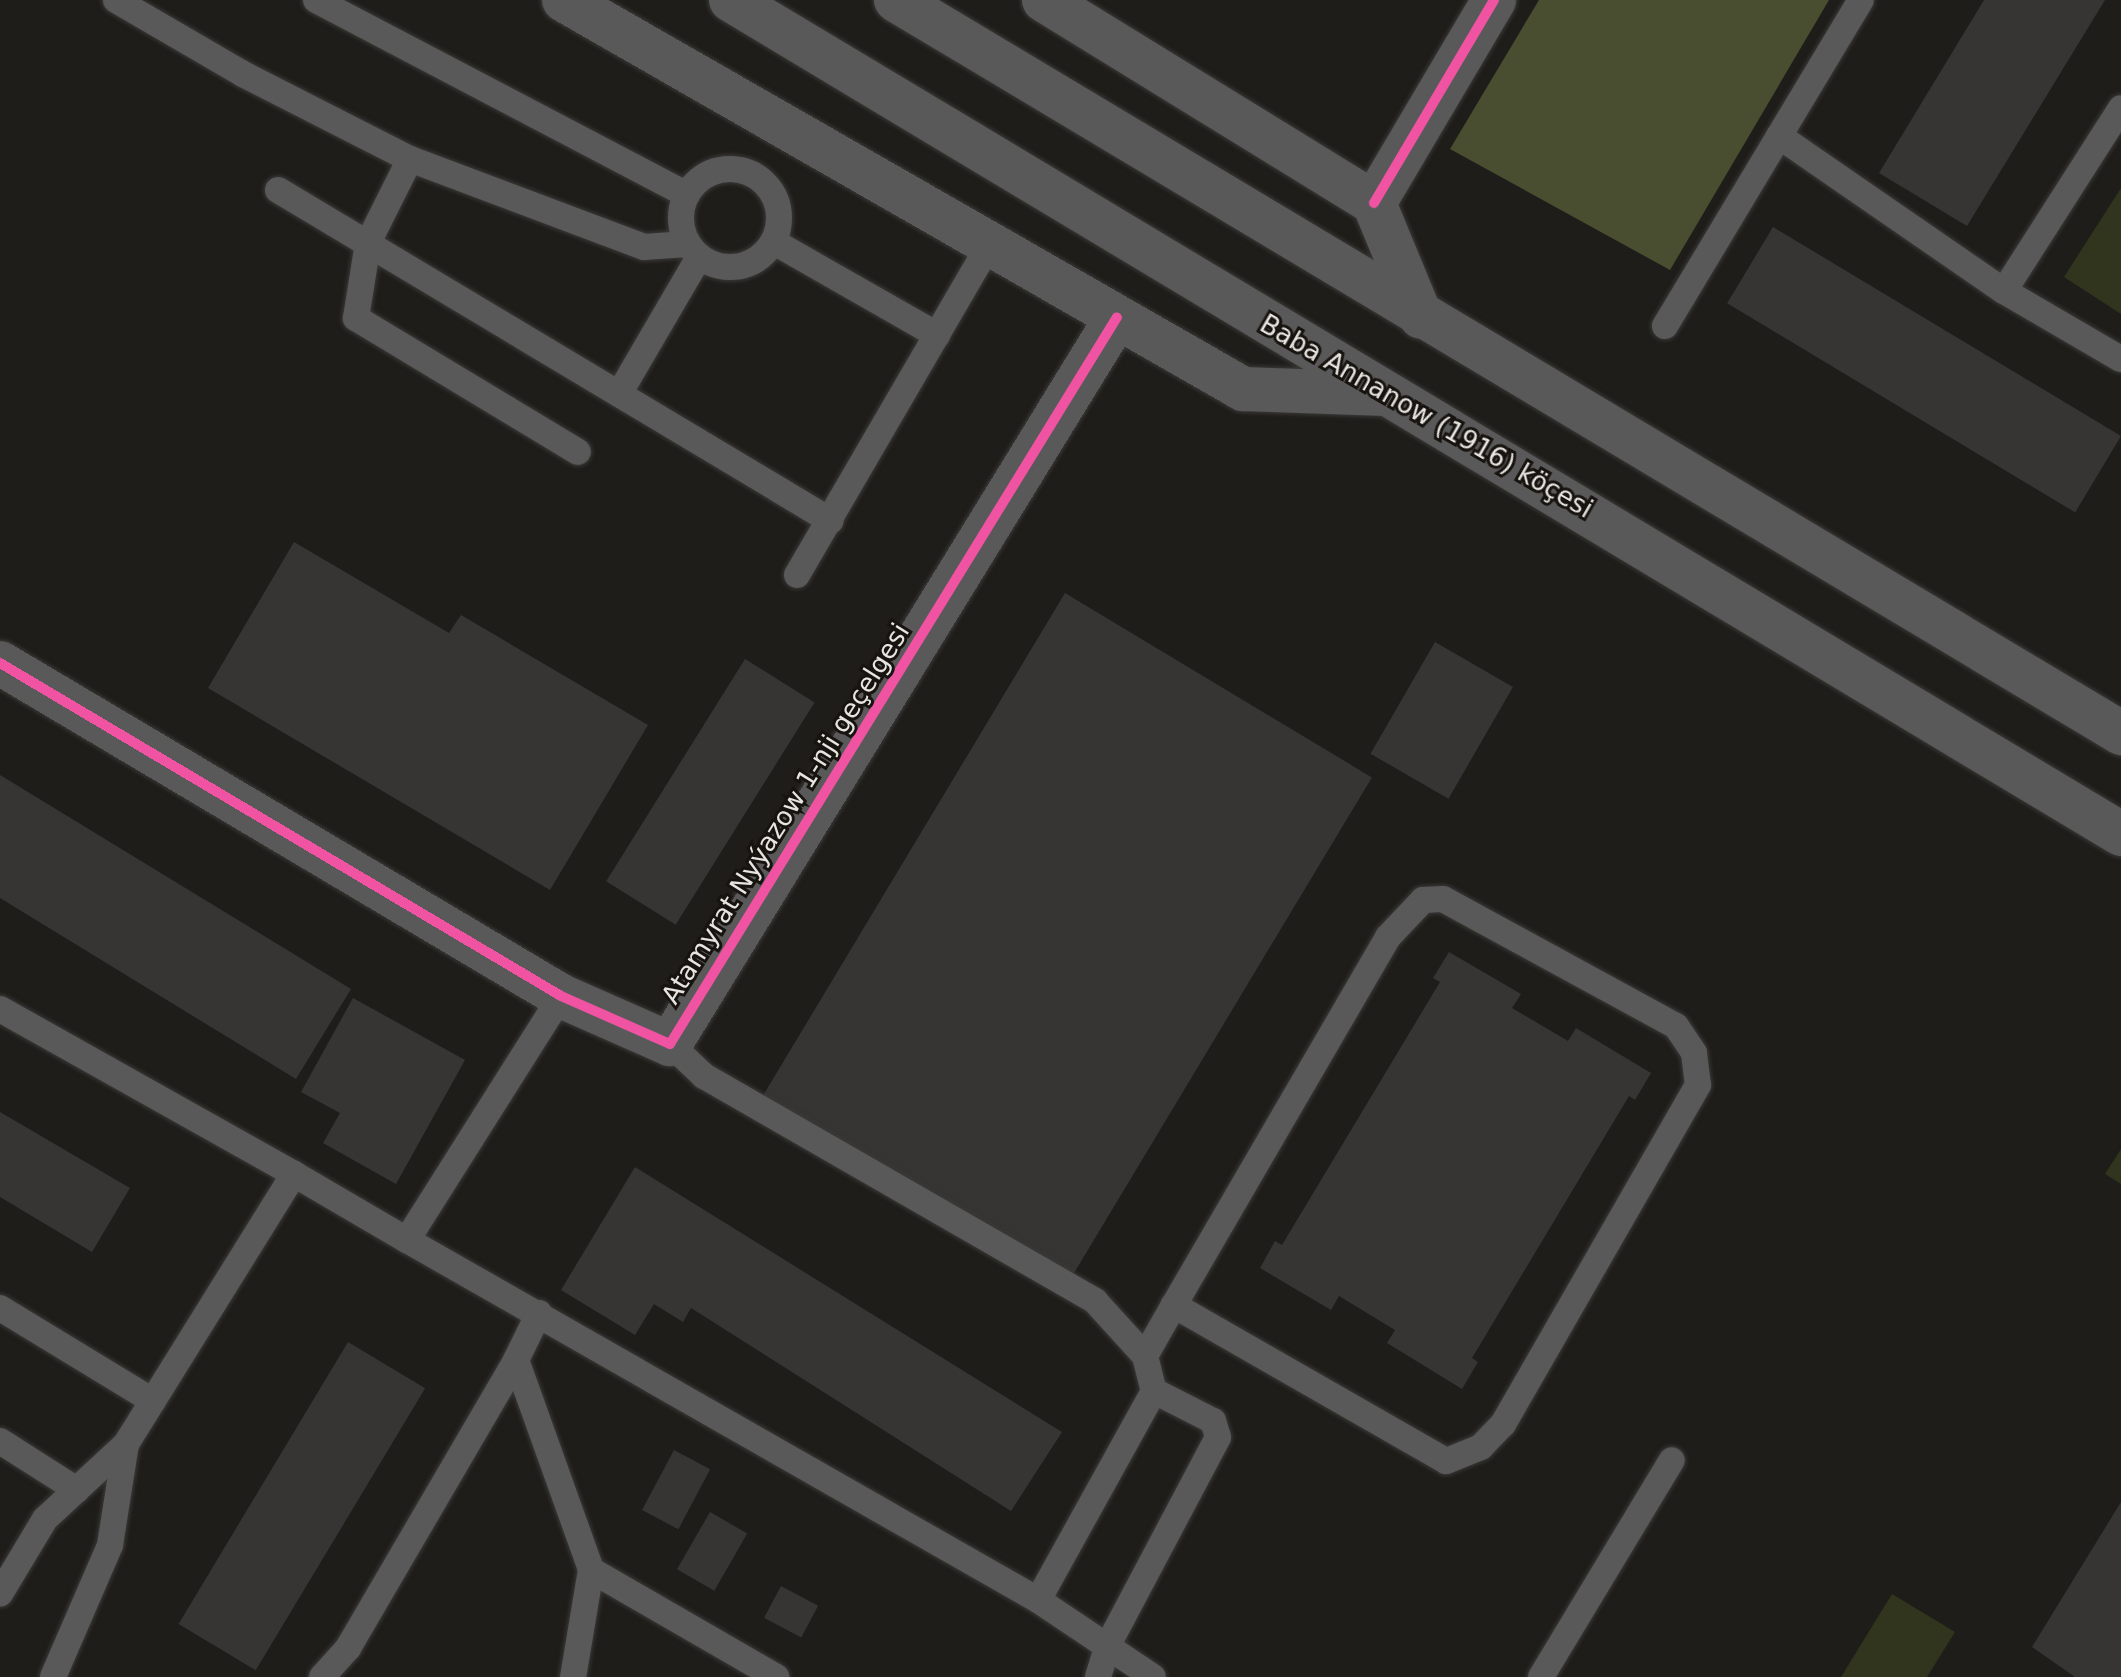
<!DOCTYPE html>
<meta charset="utf-8">
<style>
body{margin:0}
#map{position:relative;width:2121px;height:1677px;overflow:hidden;background:#1f1d1a;font-family:"DejaVu Sans",sans-serif}
div>[style]{position:absolute}
.green>*{inset:0;background:#31351d}
.forest>*{inset:0;background:#494e30}
.building>*{inset:0;background:#363534;transform-origin:0 0}
.roads{filter:drop-shadow(0 0 2px #3a3937) drop-shadow(0 0 2px #3a3937)}
.service>*{height:26px;margin:-13px;padding:0 13px;transform-origin:13px;border-radius:13px;background:#5a595a}
.service>.ring{margin:-13px;padding:0;box-sizing:content-box;background:none;border:26px solid #5a595a;border-radius:50%}
.minor>*{height:44px;margin:-22px;padding:0 22px;transform-origin:22px;border-radius:22px;background:#5a595a}
.primary>*{height:44px;margin:-22px;padding:0 22px;transform-origin:22px;border-radius:22px;background:#5a595a}
.cycleway>*{height:10px;margin:-5px;padding:0 5px;transform-origin:5px;border-radius:5px;background:#f153a3}
span{translate:-50% -50%;white-space:nowrap;text-align:center;line-height:1.15;-webkit-text-stroke:6px #171410;paint-order:stroke}
.street-label{font-size:26px;color:#e7e5e2}
</style>
<div id="map">
<div class="green">
<div style="clip-path:polygon(2121px 188px,2121px 314px,2064px 277px)"></div>
<div style="clip-path:polygon(2121px 1149px,2121px 1184px,2105px 1174px)"></div>
<div style="clip-path:polygon(1892px 1594px,1955px 1632px,1927px 1677px,1841px 1677px)"></div>
</div>
<div class="forest">
<div style="clip-path:polygon(1539px 0,1829px 0,1670px 270px,1450px 149px)"></div>
</div>
<div class="building">
<div style="clip-path:polygon(1984px 0,2105px 0,1967px 226px,1879px 173px)"></div>
<div style="left:1773px;top:227px;width:406px;height:89px;rotate:31deg"></div>
<div style="clip-path:polygon(294px 542px,449px 633px,461px 615px,648px 725px,550px 890px,208px 688px)"></div>
<div style="left:1065px;top:593px;width:358px;height:604px;rotate:31deg"></div>
<div style="left:1435px;top:642px;width:90px;height:129px;rotate:30deg"></div>
<div style="left:745px;top:659px;width:82px;height:262px;rotate:32deg"></div>
<div style="clip-path:polygon(0 775px,351px 989px,296px 1079px,0 898px)"></div>
<div style="clip-path:polygon(1449px 952px,1521px 994px,1512px 1008px,1568px 1041px,1576px 1028px,1651px 1073px,1635px 1100px,1629px 1096px,1472px 1358px,1478px 1362px,1462px 1389px,1387px 1343px,1395px 1330px,1339px 1296px,1331px 1310px,1260px 1268px,1275px 1241px,1282px 1245px,1440px 982px,1433px 978px)"></div>
<div style="clip-path:polygon(353px 998px,465px 1060px,396px 1184px,323px 1143px,340px 1113px,301px 1092px)"></div>
<div style="clip-path:polygon(0 1112px,130px 1188px,92px 1252px,0 1197px)"></div>
<div style="clip-path:polygon(635px 1167px,1062px 1432px,1011px 1511px,691px 1308px,683px 1322px,654px 1304px,635px 1335px,561px 1290px)"></div>
<div style="left:348px;top:1342px;width:90px;height:329px;rotate:31deg"></div>
<div style="left:674px;top:1450px;width:41px;height:68px;rotate:28deg"></div>
<div style="clip-path:polygon(2121px 1502px,2121px 1677px,2075px 1677px,2032px 1647px)"></div>
<div style="left:710px;top:1512px;width:43px;height:66px;rotate:30deg"></div>
<div style="left:781px;top:1586px;width:42px;height:36px;rotate:28deg"></div>
</div>
<div class="roads">
<div class="service">
<div style="left:116px;top:0;width:147px;rotate:30.2deg"></div>
<div style="left:243px;top:74px;width:187px;rotate:27deg"></div>
<div style="left:410px;top:159px;width:250px;rotate:20.6deg"></div>
<div style="left:644px;top:247px;width:43px;rotate:-4deg"></div>
<div style="left:316px;top:0;width:419px;rotate:27.7deg"></div>
<div style="left:1779px;top:136px;width:273px;rotate:34.6deg"></div>
<div style="left:2004px;top:291px;width:135px;rotate:30.2deg"></div>
<div style="left:410px;top:159px;width:94px;rotate:116.6deg"></div>
<div style="left:368px;top:243px;width:76px;rotate:99.1deg"></div>
<div style="left:356px;top:318px;width:259px;rotate:31.1deg"></div>
<div class="ring" style="left:681px;top:169px;width:72px;height:72px"></div>
<div style="left:278px;top:190px;width:644px;rotate:30.9deg"></div>
<div style="left:774px;top:242px;width:188px;rotate:29.7deg"></div>
<div style="left:2004px;top:291px;width:217px;rotate:-57.4deg"></div>
<div style="left:1665px;top:326px;width:380px;rotate:-59deg"></div>
<div style="left:619px;top:394px;width:159px;rotate:-59.7deg"></div>
<div style="left:797px;top:575px;width:383px;rotate:-59.8deg"></div>
<div style="left:0;top:1009px;width:337px;rotate:29.3deg"></div>
<div style="left:294px;top:1174px;width:318px;rotate:121.9deg"></div>
<div style="left:126px;top:1444px;width:110px;rotate:137.2deg"></div>
<div style="left:45px;top:1519px;width:87px;rotate:121deg"></div>
<div style="left:670px;top:1044px;width:47px;rotate:43.3deg"></div>
<div style="left:704px;top:1076px;width:451px;rotate:29.9deg"></div>
<div style="left:1095px;top:1301px;width:74px;rotate:47.7deg"></div>
<div style="left:1145px;top:1356px;width:36px;rotate:76deg"></div>
<div style="left:1154px;top:1391px;width:239px;rotate:119deg"></div>
<div style="left:294px;top:1174px;width:131px;rotate:30.3deg"></div>
<div style="left:407px;top:1240px;width:289px;rotate:-57.7deg"></div>
<div style="left:407px;top:1240px;width:726px;rotate:29.71deg"></div>
<div style="left:1038px;top:1600px;width:138px;rotate:33.8deg"></div>
<div style="left:0;top:1308px;width:179px;rotate:31.3deg"></div>
<div style="left:539px;top:1313px;width:52px;rotate:116.1deg"></div>
<div style="left:516px;top:1360px;width:223px;rotate:70.3deg"></div>
<div style="left:591px;top:1570px;width:109px;rotate:99.5deg"></div>
<div style="left:1145px;top:1356px;width:59px;rotate:-60.4deg"></div>
<div style="left:1174px;top:1305px;width:426px;rotate:-59.8deg"></div>
<div style="left:1388px;top:937px;width:51px;rotate:-46.6deg"></div>
<div style="left:1423px;top:900px;width:20px;rotate:-3deg"></div>
<div style="left:1443px;top:899px;width:265px;rotate:28.6deg"></div>
<div style="left:1676px;top:1026px;width:32px;rotate:56deg"></div>
<div style="left:1694px;top:1053px;width:32px;rotate:83deg"></div>
<div style="left:1698px;top:1085px;width:391px;rotate:119.9deg"></div>
<div style="left:1503px;top:1424px;width:32px;rotate:134deg"></div>
<div style="left:1481px;top:1447px;width:38px;rotate:158deg"></div>
<div style="left:1446px;top:1461px;width:314px;rotate:-150.2deg"></div>
<div style="left:0;top:1441px;width:91px;rotate:32.5deg"></div>
<div style="left:591px;top:1570px;width:214px;rotate:30deg"></div>
<div style="left:53px;top:1677px;width:144px;rotate:-66.6deg"></div>
<div style="left:110px;top:1545px;width:102px;rotate:-81deg"></div>
<div style="left:322px;top:1677px;width:39px;rotate:-48deg"></div>
<div style="left:348px;top:1648px;width:333px;rotate:-59.7deg"></div>
<div style="left:1098px;top:1677px;width:34px;rotate:-73deg"></div>
<div style="left:1108px;top:1645px;width:235px;rotate:-62.1deg"></div>
<div style="left:1218px;top:1437px;width:17px;rotate:-107deg"></div>
<div style="left:1213px;top:1421px;width:66px;rotate:-153deg"></div>
<div style="left:1541px;top:1677px;width:253px;rotate:-58.9deg"></div>
</div>
<div class="minor">
<div style="left:1374px;top:203px;width:236px;rotate:-59.4deg"></div>
<div style="left:0;top:663px;width:652px;rotate:30.69deg"></div>
<div style="left:561px;top:996px;width:119px;rotate:23.8deg"></div>
<div style="left:670px;top:1044px;width:853px;rotate:-58.41deg"></div>
</div>
<div class="primary">
<div style="left:564px;top:0;width:783px;rotate:29.81deg"></div>
<div style="left:1243px;top:389px;width:143px;rotate:2deg"></div>
<div style="left:731px;top:0;width:1621px;rotate:30.96deg"></div>
<div style="left:896px;top:0;width:1428px;rotate:30.89deg"></div>
<div style="left:1044px;top:0;width:387px;rotate:31.6deg"></div>
<div style="left:1374px;top:203px;width:123px;rotate:67.6deg"></div>
</div>
</div>
<div class="cycleway">
<div style="left:1374px;top:203px;width:236px;rotate:-59.4deg"></div>
<div style="left:0;top:663px;width:652px;rotate:30.69deg"></div>
<div style="left:561px;top:996px;width:119px;rotate:23.8deg"></div>
<div style="left:670px;top:1044px;width:853px;rotate:-58.41deg"></div>
</div>
<div class="street-label">
<span style="left:1426px;top:417px;rotate:30deg">Baba Annanow (1916) köçesi</span>
<span style="left:786px;top:814px;rotate:-58deg">Atamyrat Nyýazow 1-nji geçelgesi</span>
</div>
</div>
